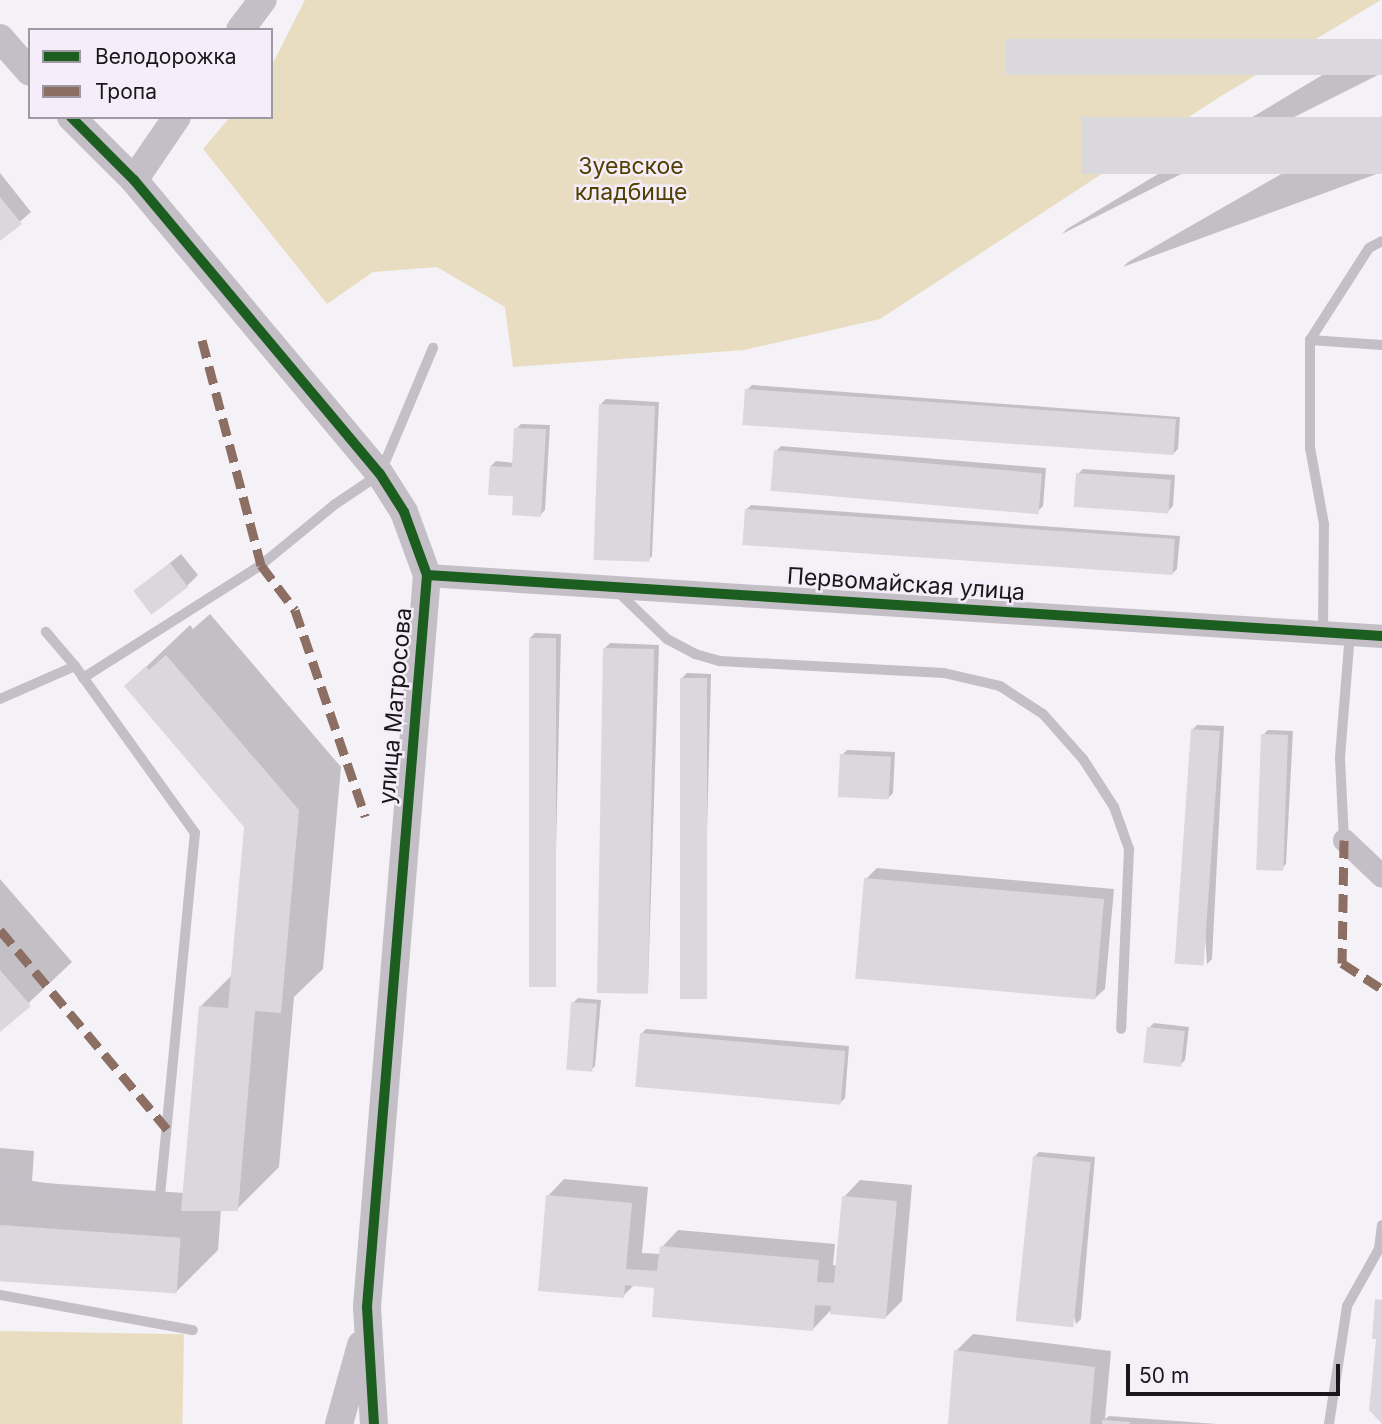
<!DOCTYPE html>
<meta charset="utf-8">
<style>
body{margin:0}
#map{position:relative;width:1382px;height:1424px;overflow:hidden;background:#f4f1f7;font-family:Inter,sans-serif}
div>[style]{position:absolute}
.green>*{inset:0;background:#e8ddc1;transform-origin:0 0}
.shadow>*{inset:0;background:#0003}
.building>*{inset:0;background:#dbd8dd;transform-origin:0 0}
.service>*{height:10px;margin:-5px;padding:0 5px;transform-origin:5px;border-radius:5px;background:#c4bec7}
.minor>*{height:23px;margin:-11.5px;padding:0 11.5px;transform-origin:11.5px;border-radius:11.5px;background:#c4bec7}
.tertiary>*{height:28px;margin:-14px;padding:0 14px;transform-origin:14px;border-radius:14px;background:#c4bec7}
.quiet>*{height:9px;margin-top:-4.5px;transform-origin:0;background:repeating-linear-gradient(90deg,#8d6e63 0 18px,transparent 0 27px)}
.cycleway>*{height:10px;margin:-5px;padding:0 5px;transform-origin:5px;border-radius:5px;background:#1b5e20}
span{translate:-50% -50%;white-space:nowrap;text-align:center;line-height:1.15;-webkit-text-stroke:5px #f5eefa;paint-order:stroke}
.park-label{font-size:23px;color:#504100}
.street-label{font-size:23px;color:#19171b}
.legend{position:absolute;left:28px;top:28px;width:245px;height:91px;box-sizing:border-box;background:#f5eefa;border:2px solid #9d98a1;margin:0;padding:9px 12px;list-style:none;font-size:21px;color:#19171b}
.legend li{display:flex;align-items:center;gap:14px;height:35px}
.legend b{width:35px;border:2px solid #9d98a1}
.scale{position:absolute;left:1126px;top:1364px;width:214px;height:32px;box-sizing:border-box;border:4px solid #19171b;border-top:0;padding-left:9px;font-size:21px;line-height:24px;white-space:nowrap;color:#19171b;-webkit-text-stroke:5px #f5eefa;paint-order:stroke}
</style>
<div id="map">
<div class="green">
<div style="clip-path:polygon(305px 0,1381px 0,1221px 96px,880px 319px,744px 350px,513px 367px,505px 307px,437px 267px,373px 272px,327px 304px,203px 149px,230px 117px,271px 117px,271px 67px)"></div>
<div style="left:0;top:1331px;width:184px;height:93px;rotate:1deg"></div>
</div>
<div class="shadow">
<div style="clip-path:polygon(1382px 39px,1382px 73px,1062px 234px,1067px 229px)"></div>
<div style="clip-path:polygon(1382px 116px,1382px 172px,1123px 267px,1128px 262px)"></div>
<div style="clip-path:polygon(0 173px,31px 212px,0 239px)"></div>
<div style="clip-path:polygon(752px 385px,1180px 417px,1178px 449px,1173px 454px,747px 390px)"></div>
<div style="clip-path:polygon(606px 399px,659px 402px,652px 556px,647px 561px,601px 404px)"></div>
<div style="clip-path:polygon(521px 424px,550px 425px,545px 510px,540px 515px,515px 495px,491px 466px,496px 461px,514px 463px,516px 429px)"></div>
<div style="clip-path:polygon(781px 446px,1046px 468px,1043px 506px,1038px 511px,776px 451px)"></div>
<div style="clip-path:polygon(1083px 469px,1175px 475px,1173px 506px,1168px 511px,1078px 474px)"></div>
<div style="clip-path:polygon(751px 505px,1180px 536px,1177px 569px,1172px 574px,746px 510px)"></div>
<div style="clip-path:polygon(181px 554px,198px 575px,187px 586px,136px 591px)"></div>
<div style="clip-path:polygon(210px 614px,341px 767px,323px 969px,294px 997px,279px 1167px,237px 1209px,221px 1209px,218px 1250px,176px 1292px,0 1280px,0 1148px,34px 1151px,32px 1182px,184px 1193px,200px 1007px,233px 974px,246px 827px,126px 686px,190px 625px,193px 629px)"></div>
<div style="clip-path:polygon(535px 633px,561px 634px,553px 981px,548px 986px,530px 638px)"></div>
<div style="clip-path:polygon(610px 643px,659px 645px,648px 987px,643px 993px,605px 648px)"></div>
<div style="clip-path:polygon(687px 673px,711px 674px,703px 993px,698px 998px,682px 678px)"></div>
<div style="clip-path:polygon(1197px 725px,1224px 726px,1212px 959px,1207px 964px,1192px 730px)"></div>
<div style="clip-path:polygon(1268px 730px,1293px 731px,1286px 864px,1281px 869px,1263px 735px)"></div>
<div style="clip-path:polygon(847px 750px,895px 752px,893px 793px,888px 798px,842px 755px)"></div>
<div style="clip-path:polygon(877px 868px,1114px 889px,1105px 989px,1094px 999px,866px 879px)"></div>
<div style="clip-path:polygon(0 879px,72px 962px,0 1030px)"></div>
<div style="clip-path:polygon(578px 998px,601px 1000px,595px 1066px,590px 1071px,573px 1003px)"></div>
<div style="clip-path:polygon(1154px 1023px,1189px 1027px,1185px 1060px,1180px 1065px,1149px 1028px)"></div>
<div style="clip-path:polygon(646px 1029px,849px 1046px,845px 1098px,840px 1103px,641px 1034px)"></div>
<div style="clip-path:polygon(1039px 1152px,1095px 1157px,1081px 1319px,1076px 1324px,1034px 1157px)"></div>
<div style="clip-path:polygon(564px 1179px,648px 1187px,642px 1253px,661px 1254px,662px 1247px,678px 1230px,835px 1244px,833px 1265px,838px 1266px,844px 1197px,860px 1180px,912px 1185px,902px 1301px,886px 1317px,832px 1309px,812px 1330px,656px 1286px,635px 1284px,623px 1296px,548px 1196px)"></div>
<div style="clip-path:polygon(973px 1334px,1111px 1351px,1105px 1419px,1109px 1416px,1217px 1424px,949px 1424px,956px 1351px)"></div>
</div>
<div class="building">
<div style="left:1382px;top:39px;width:36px;height:376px;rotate:90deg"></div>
<div style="left:1382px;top:117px;width:57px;height:301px;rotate:90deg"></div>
<div style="clip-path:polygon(0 197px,22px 224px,0 241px)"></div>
<div style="left:745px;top:389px;width:432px;height:36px;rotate:4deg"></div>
<div style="left:599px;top:404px;width:56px;height:156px;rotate:2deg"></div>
<div style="clip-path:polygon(514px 428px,546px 429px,541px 517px,512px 515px,513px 496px,488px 495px,490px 466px,512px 467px)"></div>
<div style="left:774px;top:450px;width:269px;height:41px;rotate:5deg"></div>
<div style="left:1076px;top:473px;width:95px;height:34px;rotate:4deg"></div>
<div style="left:745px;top:509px;width:431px;height:36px;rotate:4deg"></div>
<div style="left:170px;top:563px;width:30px;height:46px;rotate:53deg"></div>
<div style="left:529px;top:638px;width:27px;height:349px"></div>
<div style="left:603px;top:648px;width:51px;height:345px;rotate:1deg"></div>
<div style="clip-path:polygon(166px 655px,299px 810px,281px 1013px,255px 1011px,238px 1211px,181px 1211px,199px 1006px,228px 1008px,244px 827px,124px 686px,146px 666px,149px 670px)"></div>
<div style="left:680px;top:678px;width:27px;height:321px"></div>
<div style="left:1191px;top:729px;width:29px;height:235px;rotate:4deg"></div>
<div style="left:1261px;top:734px;width:27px;height:136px;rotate:2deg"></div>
<div style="left:840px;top:754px;width:51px;height:43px;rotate:3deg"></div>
<div style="left:864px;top:878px;width:241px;height:101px;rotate:5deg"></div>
<div style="clip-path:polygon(0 970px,31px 1006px,0 1032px)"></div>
<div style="left:571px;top:1002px;width:26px;height:68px;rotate:4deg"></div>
<div style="left:1147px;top:1027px;width:38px;height:36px;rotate:6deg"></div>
<div style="left:640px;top:1033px;width:206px;height:54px;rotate:5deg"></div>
<div style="left:1033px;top:1156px;width:58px;height:166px;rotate:6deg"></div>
<div style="clip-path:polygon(546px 1195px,632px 1203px,626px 1269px,657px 1271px,660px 1246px,819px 1260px,817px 1282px,834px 1283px,842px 1196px,897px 1201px,886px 1319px,830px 1314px,831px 1306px,815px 1305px,813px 1331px,652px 1317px,654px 1288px,625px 1285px,624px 1298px,538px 1291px)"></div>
<div style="left:0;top:1225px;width:181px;height:56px;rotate:4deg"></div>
<div style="clip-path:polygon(1375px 1299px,1382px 1300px,1382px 1424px,1369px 1410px,1376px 1339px,1372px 1339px)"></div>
<div style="clip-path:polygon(954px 1350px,1095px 1367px,1090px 1424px,948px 1424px)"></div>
<div style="clip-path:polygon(1102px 1420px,1130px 1422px,1130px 1424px,1102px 1424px)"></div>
</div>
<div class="service">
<div style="left:1310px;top:340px;width:72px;rotate:4deg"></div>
<div style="left:618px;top:592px;width:68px;rotate:43.8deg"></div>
<div style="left:667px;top:639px;width:32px;rotate:28deg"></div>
<div style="left:695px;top:654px;width:26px;rotate:16deg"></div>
<div style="left:720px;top:661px;width:224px;rotate:3.1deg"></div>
<div style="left:944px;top:673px;width:57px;rotate:13.1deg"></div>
<div style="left:1000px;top:686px;width:51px;rotate:33.1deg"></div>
<div style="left:1043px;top:714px;width:60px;rotate:48.4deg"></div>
<div style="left:1083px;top:759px;width:57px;rotate:57.1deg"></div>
<div style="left:1114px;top:807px;width:45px;rotate:70.3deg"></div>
<div style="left:1129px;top:849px;width:180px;rotate:92.5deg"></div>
<div style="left:1323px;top:632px;width:108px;rotate:-89.5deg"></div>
<div style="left:1324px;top:524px;width:77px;rotate:-100.4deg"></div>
<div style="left:1310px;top:448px;width:108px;rotate:-90deg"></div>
<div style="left:1310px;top:340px;width:109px;rotate:-57.3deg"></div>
<div style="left:1369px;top:248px;width:15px;rotate:-28deg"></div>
<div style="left:83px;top:678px;width:211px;rotate:-32.4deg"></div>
<div style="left:261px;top:565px;width:94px;rotate:-39.4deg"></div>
<div style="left:334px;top:505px;width:55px;rotate:-34deg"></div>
<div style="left:380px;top:474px;width:137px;rotate:-67.2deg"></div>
<div style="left:0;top:699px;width:82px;rotate:-23.7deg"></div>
<div style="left:1344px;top:840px;width:83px;rotate:-92.8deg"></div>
<div style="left:1340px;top:757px;width:123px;rotate:-85.4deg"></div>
<div style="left:0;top:1181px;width:161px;rotate:8.9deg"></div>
<div style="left:159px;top:1206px;width:375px;rotate:-84.5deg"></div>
<div style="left:195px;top:833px;width:206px;rotate:-125.7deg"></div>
<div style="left:75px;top:666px;width:45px;rotate:-130.5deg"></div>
<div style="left:0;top:1295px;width:196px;rotate:10.3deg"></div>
<div style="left:1329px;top:1424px;width:119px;rotate:-81.3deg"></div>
<div style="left:1347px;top:1306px;width:65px;rotate:-60.7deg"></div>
<div style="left:1379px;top:1249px;width:24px;rotate:-83deg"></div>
</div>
<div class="minor">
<div style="left:427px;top:575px;width:957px;rotate:3.65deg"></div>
<div style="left:1344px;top:840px;width:52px;rotate:43.5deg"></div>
</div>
<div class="tertiary">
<div style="left:240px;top:30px;width:38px;rotate:-53deg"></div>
<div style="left:0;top:38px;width:45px;rotate:48.6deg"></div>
<div style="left:71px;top:117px;width:89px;rotate:45deg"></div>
<div style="left:134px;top:180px;width:383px;rotate:50.1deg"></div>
<div style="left:380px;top:474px;width:45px;rotate:57.7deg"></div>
<div style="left:404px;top:512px;width:67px;rotate:69.9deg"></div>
<div style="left:427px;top:575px;width:734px;rotate:94.69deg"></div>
<div style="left:367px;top:1307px;width:117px;rotate:86.6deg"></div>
<div style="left:134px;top:180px;width:76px;rotate:-55.7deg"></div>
<div style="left:339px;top:1424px;width:82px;rotate:-74.4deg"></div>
</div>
<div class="quiet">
<div style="left:202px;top:340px;width:233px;rotate:75.3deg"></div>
<div style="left:261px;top:565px;width:56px;rotate:52.9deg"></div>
<div style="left:295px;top:610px;width:218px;rotate:71.2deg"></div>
<div style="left:1344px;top:840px;width:123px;rotate:90.9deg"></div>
<div style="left:1342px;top:963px;width:48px;rotate:33deg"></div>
<div style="left:0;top:930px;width:260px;rotate:50deg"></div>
</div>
<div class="cycleway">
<div style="left:71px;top:117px;width:89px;rotate:45deg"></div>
<div style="left:134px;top:180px;width:383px;rotate:50.1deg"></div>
<div style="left:380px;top:474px;width:45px;rotate:57.7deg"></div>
<div style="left:404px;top:512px;width:67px;rotate:69.9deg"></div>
<div style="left:427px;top:575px;width:734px;rotate:94.69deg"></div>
<div style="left:367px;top:1307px;width:117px;rotate:86.6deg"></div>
<div style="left:427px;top:575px;width:957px;rotate:3.65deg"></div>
</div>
<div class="park-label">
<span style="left:631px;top:179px">Зуевское<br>кладбище</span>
</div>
<div class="street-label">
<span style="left:906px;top:584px;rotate:4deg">Первомайская улица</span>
<span style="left:395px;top:706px;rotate:-85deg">улица Матросова</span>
</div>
<ul class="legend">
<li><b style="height:9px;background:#1b5e20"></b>Велодорожка</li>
<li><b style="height:9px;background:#8d6e63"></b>Тропа</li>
</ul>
<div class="scale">50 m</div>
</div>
